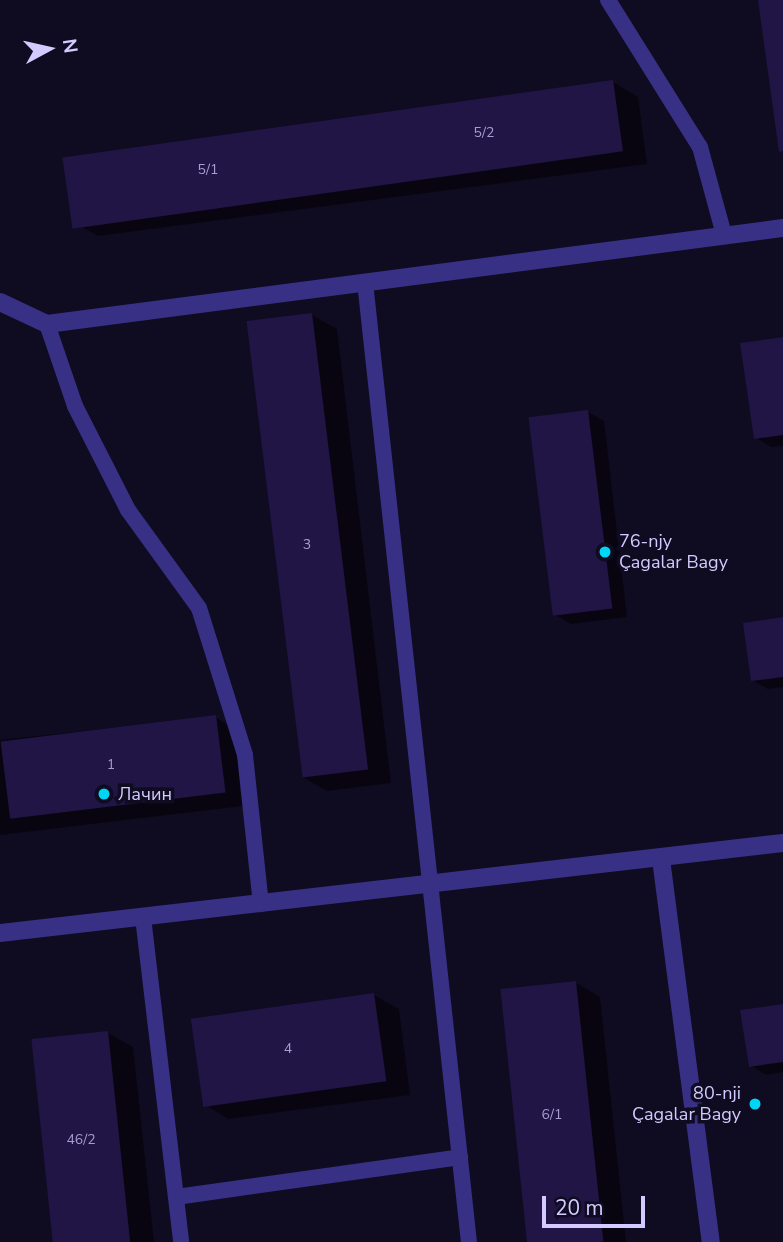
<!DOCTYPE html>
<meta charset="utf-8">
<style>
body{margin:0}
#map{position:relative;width:783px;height:1242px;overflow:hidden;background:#0f0b21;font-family:"Nunito Sans",sans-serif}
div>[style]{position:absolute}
.shadow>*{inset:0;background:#0007}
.building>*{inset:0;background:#201544;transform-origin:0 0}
.service>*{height:16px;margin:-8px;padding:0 8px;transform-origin:8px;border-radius:8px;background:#373085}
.minor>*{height:18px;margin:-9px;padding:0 9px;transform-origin:9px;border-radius:9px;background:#373085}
.dots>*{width:19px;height:19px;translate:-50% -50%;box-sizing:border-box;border:4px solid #0f0b21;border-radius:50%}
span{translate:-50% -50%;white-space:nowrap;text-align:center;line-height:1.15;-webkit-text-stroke:7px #0f0b21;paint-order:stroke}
.number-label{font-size:14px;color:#a69ed0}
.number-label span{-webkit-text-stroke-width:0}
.poi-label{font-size:18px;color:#d3cbff}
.left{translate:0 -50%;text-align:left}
.right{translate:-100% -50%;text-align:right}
.north{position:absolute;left:14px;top:14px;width:70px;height:70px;-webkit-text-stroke:5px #0f0b21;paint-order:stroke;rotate:82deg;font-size:19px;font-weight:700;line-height:28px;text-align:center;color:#d3cbff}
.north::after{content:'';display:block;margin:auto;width:24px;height:32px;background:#d3cbff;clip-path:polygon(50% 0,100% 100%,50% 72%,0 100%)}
.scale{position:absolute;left:542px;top:1196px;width:103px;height:32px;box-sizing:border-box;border:4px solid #d3cbff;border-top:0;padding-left:9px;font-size:21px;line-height:24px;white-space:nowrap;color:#d3cbff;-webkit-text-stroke:5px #0f0b21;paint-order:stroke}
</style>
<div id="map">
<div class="shadow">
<div style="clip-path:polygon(613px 82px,638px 97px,647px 164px,98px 236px,73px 222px)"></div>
<div style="clip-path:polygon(312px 315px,337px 329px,391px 783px,327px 791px,302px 777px)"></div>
<div style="clip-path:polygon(783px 339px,783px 446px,771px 447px,756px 438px)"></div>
<div style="clip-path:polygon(588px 412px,604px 421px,627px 617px,571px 624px,555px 615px)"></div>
<div style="clip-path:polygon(783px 619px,783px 687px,768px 689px,752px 680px)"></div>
<div style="clip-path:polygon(215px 717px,240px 732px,251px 805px,0 835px,0 740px)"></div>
<div style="clip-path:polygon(575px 982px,600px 997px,626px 1242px,529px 1242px)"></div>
<div style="clip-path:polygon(374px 995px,399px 1009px,410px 1095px,228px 1119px,204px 1104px)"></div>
<div style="clip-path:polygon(783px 1006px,783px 1072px,766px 1075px,751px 1066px)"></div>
<div style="clip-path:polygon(108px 1033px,133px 1047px,154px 1242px,55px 1242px)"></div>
</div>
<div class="building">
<div style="clip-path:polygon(758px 0,783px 0,783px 151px,779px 152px)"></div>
<div style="left:613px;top:80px;width:72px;height:556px;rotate:82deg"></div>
<div style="left:312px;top:313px;width:460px;height:66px;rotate:83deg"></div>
<div style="clip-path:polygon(783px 337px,783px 435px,754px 439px,740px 343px)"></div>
<div style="left:588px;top:410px;width:200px;height:60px;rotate:83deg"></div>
<div style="clip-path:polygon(783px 617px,783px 677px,751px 681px,743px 623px)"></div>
<div style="left:216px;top:715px;width:78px;height:217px;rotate:83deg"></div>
<div style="left:576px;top:981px;width:262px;height:76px;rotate:84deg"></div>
<div style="left:374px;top:993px;width:89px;height:185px;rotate:82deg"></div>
<div style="clip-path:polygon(783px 1004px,783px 1062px,749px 1067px,740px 1010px)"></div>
<div style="left:108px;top:1031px;width:212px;height:77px;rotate:84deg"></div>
</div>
<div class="service">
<div style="left:608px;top:0;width:173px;rotate:58deg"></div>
<div style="left:700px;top:147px;width:91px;rotate:74.7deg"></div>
<div style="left:365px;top:282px;width:966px;rotate:83.82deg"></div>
<div style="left:47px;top:324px;width:87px;rotate:71.1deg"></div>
<div style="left:75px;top:406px;width:117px;rotate:63deg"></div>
<div style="left:128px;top:510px;width:121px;rotate:54.1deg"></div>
<div style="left:199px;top:608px;width:154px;rotate:72.6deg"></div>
<div style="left:245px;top:755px;width:150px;rotate:83.9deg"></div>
<div style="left:143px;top:917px;width:327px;rotate:83.3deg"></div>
<div style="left:176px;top:1197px;width:287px;rotate:-8deg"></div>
</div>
<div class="minor">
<div style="left:0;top:302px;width:52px;rotate:25.1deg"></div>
<div style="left:47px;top:324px;width:742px;rotate:-7.43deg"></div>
<div style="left:661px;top:859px;width:386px;rotate:82.6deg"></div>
<div style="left:0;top:933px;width:788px;rotate:-6.56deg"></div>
</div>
<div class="dots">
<div style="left:605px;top:552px;background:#00d5f6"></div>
<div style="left:104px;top:794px;background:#00d5f6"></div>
<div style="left:755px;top:1104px;background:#00d5f6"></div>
</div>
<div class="number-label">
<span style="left:484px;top:133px">5/2</span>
<span style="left:208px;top:170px">5/1</span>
<span style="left:307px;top:545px">3</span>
<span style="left:111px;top:765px">1</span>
<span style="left:288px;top:1049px">4</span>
<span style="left:552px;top:1115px">6/1</span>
<span style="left:81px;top:1140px">46/2</span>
</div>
<div class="poi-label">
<span class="left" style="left:619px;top:552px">76-njy<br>Çagalar Bagy</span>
<span class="left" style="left:118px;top:794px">Лачин</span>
<span class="right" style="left:741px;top:1104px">80-nji<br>Çagalar Bagy</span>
</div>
<div class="north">N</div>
<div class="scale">20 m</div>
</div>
